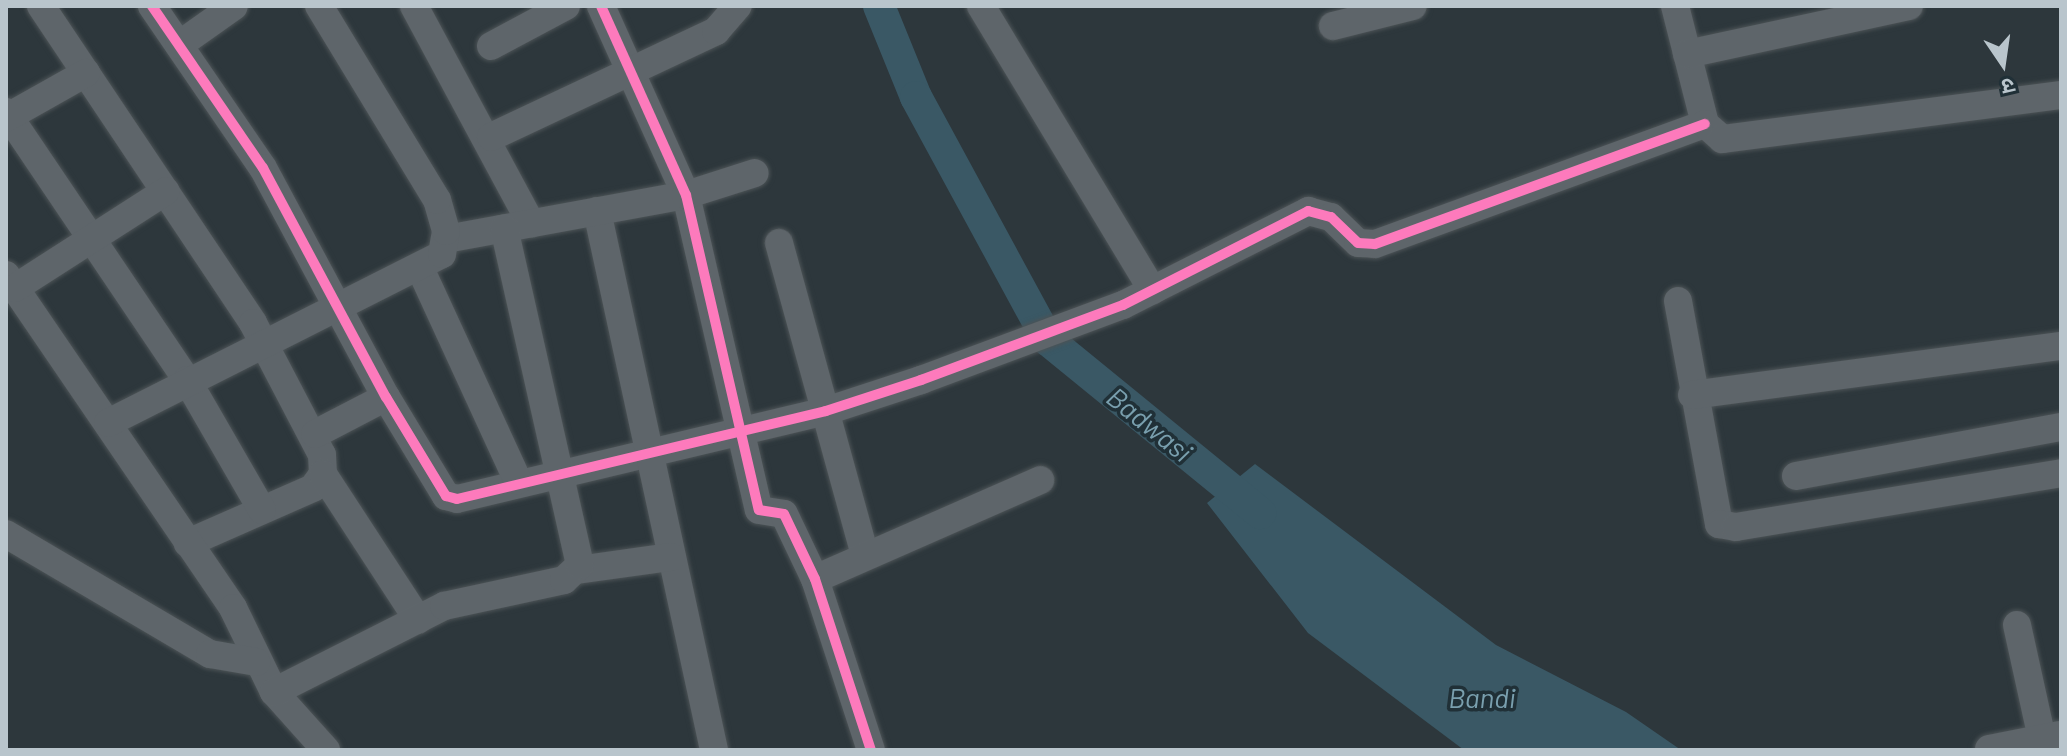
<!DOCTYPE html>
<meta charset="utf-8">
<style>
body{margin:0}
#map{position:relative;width:2067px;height:756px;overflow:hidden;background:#2d373c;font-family:Barlow,"Noto Sans Devanagari",sans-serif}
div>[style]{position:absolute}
.water>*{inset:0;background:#3a5865}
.river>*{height:32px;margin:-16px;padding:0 16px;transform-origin:16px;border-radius:16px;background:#3a5865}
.roads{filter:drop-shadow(0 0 2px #4c5356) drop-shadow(0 0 2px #4c5356)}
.minor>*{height:28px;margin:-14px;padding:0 14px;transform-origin:14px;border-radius:14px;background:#5e656a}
.cycleway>*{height:10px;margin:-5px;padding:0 5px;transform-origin:5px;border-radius:5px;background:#fd7abc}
span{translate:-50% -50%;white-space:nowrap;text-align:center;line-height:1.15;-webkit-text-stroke:7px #203037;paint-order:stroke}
.water-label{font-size:28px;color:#799fae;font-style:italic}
.frame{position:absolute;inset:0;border:8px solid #b9c5cc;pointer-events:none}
.north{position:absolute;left:1963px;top:24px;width:80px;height:80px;-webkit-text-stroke:6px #203037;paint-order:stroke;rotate:167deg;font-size:22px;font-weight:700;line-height:32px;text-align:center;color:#b9c5cc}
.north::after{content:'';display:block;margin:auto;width:28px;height:36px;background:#b9c5cc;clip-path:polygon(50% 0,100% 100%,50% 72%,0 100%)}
</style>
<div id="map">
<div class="water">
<div style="clip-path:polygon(1255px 464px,1496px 645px,1626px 712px,1681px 750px,1464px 750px,1308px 633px,1207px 503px)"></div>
</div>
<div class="river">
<div style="left:879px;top:6px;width:98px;rotate:67.9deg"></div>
<div style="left:916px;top:97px;width:277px;rotate:61.5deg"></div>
<div style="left:1048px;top:340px;width:274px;rotate:39.2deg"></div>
</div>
<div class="roads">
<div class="minor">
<div style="left:41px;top:6px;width:381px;rotate:56.2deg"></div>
<div style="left:253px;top:323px;width:149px;rotate:62.4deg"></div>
<div style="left:322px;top:455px;width:19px;rotate:87deg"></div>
<div style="left:323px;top:474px;width:17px;rotate:126deg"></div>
<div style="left:313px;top:488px;width:137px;rotate:156.3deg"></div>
<div style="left:152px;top:6px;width:196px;rotate:55.6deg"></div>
<div style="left:263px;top:168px;width:260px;rotate:61.8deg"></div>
<div style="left:386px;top:397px;width:116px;rotate:58.8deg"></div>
<div style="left:446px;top:496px;width:11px;rotate:15deg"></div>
<div style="left:457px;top:499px;width:379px;rotate:-13.4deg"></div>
<div style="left:826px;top:411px;width:100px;rotate:-18.1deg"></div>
<div style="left:921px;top:380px;width:215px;rotate:-20.4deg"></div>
<div style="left:1123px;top:305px;width:208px;rotate:-26.9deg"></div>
<div style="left:1308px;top:211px;width:24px;rotate:15deg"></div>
<div style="left:1331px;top:217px;width:37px;rotate:44deg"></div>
<div style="left:1358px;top:243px;width:17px;rotate:3deg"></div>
<div style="left:1375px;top:244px;width:351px;rotate:-20deg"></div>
<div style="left:414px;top:6px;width:247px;rotate:61.7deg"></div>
<div style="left:601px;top:6px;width:207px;rotate:65.8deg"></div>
<div style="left:686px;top:195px;width:323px;rotate:77deg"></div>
<div style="left:759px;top:510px;width:25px;rotate:9deg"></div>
<div style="left:784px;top:514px;width:72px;rotate:64.5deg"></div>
<div style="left:815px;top:579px;width:180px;rotate:71.9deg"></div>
<div style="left:981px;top:6px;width:332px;rotate:58.9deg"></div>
<div style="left:1675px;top:6px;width:122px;rotate:75.7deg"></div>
<div style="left:1705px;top:124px;width:23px;rotate:41deg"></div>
<div style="left:1722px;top:139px;width:342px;rotate:-7.4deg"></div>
<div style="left:1333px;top:26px;width:82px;rotate:-14deg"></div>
<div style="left:179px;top:45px;width:67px;rotate:-35.3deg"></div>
<div style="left:491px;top:46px;width:85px;rotate:-28.1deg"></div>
<div style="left:1687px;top:54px;width:227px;rotate:-12.2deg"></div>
<div style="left:6px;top:112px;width:323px;rotate:56deg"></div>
<div style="left:187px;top:380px;width:150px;rotate:60deg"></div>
<div style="left:6px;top:118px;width:92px;rotate:-29.4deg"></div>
<div style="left:491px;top:137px;width:249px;rotate:-25.2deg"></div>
<div style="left:716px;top:31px;width:33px;rotate:-49deg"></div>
<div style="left:597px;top:211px;width:552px;rotate:77.75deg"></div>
<div style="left:446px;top:239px;width:244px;rotate:-10.4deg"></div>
<div style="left:686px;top:195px;width:72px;rotate:-17.7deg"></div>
<div style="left:779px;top:243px;width:324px;rotate:74.6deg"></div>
<div style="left:420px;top:268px;width:234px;rotate:65.3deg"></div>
<div style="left:6px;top:275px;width:403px;rotate:55.7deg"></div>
<div style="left:233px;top:608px;width:93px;rotate:64deg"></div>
<div style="left:274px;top:692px;width:78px;rotate:48.1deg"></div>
<div style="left:15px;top:288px;width:179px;rotate:-32.7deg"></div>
<div style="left:1678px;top:301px;width:227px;rotate:79.6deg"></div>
<div style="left:1719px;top:524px;width:17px;rotate:10deg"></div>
<div style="left:1736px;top:527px;width:329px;rotate:-9.4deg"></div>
<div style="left:1692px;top:395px;width:372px;rotate:-7.6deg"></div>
<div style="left:108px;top:423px;width:374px;rotate:-26.8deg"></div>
<div style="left:442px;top:254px;width:23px;rotate:-80deg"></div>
<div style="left:446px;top:231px;width:32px;rotate:-106deg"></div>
<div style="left:437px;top:200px;width:227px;rotate:-121.3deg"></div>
<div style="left:315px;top:434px;width:80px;rotate:-27.5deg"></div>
<div style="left:323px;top:474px;width:174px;rotate:56.9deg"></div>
<div style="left:1796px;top:476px;width:269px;rotate:-10.5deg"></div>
<div style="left:6px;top:534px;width:237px;rotate:30.5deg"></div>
<div style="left:210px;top:654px;width:47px;rotate:9.9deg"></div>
<div style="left:577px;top:570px;width:95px;rotate:-7.9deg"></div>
<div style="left:815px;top:579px;width:246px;rotate:-23.7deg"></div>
<div style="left:2017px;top:625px;width:117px;rotate:77.6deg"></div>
<div style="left:274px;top:692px;width:191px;rotate:-26.8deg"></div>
<div style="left:444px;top:606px;width:123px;rotate:-12.2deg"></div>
<div style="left:564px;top:580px;width:22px;rotate:-43deg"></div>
<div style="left:580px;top:565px;width:345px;rotate:-102.7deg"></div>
<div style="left:1989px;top:749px;width:72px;rotate:-11.2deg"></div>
</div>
</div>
<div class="cycleway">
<div style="left:152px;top:6px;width:196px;rotate:55.6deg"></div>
<div style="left:263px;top:168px;width:260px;rotate:61.8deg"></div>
<div style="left:386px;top:397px;width:116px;rotate:58.8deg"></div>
<div style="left:446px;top:496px;width:11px;rotate:15deg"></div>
<div style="left:457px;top:499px;width:379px;rotate:-13.4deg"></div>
<div style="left:826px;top:411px;width:100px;rotate:-18.1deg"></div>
<div style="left:921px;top:380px;width:215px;rotate:-20.4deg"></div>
<div style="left:1123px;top:305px;width:208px;rotate:-26.9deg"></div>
<div style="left:1308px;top:211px;width:24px;rotate:15deg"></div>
<div style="left:1331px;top:217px;width:37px;rotate:44deg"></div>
<div style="left:1358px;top:243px;width:17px;rotate:3deg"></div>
<div style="left:1375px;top:244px;width:351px;rotate:-20deg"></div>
<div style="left:601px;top:6px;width:207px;rotate:65.8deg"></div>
<div style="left:686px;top:195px;width:323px;rotate:77deg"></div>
<div style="left:759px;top:510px;width:25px;rotate:9deg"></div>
<div style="left:784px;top:514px;width:72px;rotate:64.5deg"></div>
<div style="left:815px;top:579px;width:180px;rotate:71.9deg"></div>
</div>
<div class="water-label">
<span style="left:1150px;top:424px;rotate:39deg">Badwasi</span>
<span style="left:1482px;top:697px">Bandi</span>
</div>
<div class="frame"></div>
<div class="north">उ</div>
</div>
